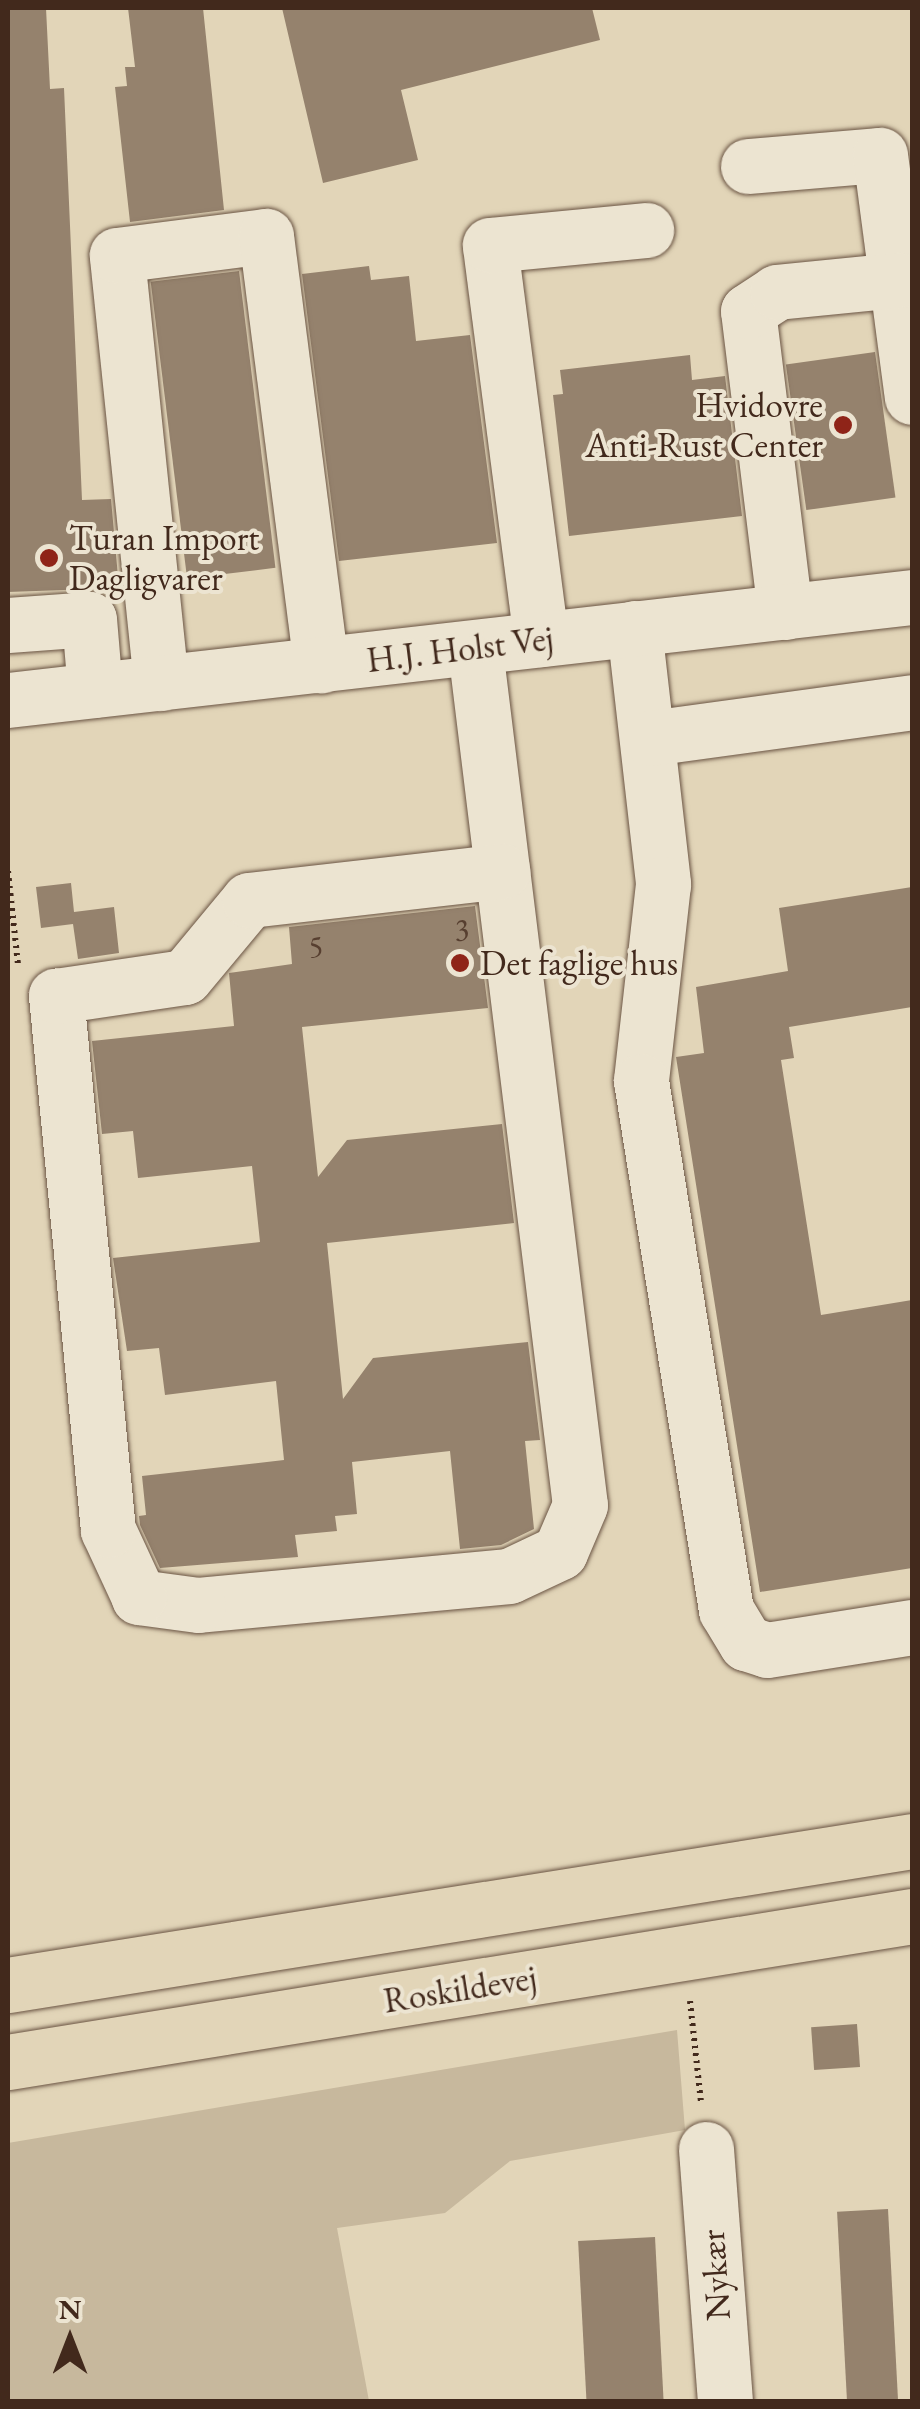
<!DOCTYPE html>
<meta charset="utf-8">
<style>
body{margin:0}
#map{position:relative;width:920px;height:2409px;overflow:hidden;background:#e2d5b8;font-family:"EB Garamond",serif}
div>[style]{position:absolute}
.green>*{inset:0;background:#c7b89d}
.building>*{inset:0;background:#95826d;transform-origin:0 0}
.path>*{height:6px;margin-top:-3px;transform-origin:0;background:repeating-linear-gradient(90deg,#42291c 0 2.5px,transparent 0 7.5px)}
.roads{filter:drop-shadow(0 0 2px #6a5443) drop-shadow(0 0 2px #6a5443)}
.minor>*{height:55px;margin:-27.5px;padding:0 27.5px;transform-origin:27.5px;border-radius:27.5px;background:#ece4d1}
.major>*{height:55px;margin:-27.5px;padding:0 27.5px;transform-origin:27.5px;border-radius:27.5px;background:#e2d5b8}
.dots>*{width:28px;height:28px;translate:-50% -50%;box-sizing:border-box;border:5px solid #ece4d1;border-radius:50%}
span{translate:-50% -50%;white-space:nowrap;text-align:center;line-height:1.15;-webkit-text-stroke:8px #ece4d1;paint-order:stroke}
.number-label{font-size:30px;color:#573f30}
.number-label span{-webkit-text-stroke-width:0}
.poi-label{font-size:35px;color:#42291c}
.right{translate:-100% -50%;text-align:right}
.left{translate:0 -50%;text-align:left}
.street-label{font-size:35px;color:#42291c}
.frame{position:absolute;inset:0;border:10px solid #42291c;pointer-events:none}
.north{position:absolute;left:20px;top:2289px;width:100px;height:100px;-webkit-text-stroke:8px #ece4d1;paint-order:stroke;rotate:0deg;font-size:28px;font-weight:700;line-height:40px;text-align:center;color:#42291c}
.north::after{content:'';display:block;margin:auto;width:35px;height:45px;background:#42291c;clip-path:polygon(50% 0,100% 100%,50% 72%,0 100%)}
</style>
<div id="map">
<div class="green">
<div style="clip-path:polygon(677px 2030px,685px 2130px,510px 2161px,445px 2213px,337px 2228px,369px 2401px,8px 2401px,8px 2143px)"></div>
</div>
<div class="building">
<div style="clip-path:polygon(8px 8px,46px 8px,50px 89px,64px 88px,82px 500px,111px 499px,119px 588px,8px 592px)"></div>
<div style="clip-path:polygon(128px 8px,203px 8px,224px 210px,130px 222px,115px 87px,127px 86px,125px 67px,135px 67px)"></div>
<div style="clip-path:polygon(282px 8px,592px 8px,600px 40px,401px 90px,418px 160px,323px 183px)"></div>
<div style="clip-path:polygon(369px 266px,371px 280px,409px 276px,416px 341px,470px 335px,497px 543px,339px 561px,302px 274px)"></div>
<div style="left:239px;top:271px;width:299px;height:89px;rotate:83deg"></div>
<div style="left:875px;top:352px;width:147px;height:90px;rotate:82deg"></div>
<div style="clip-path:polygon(690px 355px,692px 380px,725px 376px,742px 516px,569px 536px,553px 395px,563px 394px,560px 370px)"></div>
<div style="clip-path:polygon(71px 883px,74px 912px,114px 907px,119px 953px,78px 959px,73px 924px,41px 928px,36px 887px)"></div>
<div style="clip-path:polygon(912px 887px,912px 1007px,789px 1027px,794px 1058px,781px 1060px,821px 1315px,912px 1300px,912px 1568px,760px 1592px,676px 1057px,704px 1053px,696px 987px,788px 971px,779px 908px)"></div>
<div style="clip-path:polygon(475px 906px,488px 1008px,302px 1027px,318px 1177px,347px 1140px,502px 1124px,514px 1223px,327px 1243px,343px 1399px,373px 1358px,528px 1342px,540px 1440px,525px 1441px,534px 1529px,501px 1545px,460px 1549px,450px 1451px,352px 1462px,357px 1514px,335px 1516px,337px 1531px,295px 1535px,298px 1557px,160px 1568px,140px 1525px,139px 1516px,146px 1515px,142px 1476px,284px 1460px,276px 1381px,165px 1395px,159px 1348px,127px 1351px,113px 1258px,260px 1242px,252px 1166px,138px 1178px,133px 1131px,102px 1134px,92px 1041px,234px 1026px,229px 973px,292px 964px,289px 927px)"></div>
<div style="left:857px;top:2024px;width:43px;height:46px;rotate:86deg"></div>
<div style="left:888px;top:2209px;width:193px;height:51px;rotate:87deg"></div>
<div style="left:655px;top:2237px;width:165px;height:77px;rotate:87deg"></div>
</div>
<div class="path">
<div style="left:8px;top:871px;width:95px;rotate:83.9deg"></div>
<div style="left:690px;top:2001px;width:103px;rotate:83.8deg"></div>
</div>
<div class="roads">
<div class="minor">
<div style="left:748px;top:166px;width:132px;rotate:-4.8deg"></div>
<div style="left:880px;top:155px;width:244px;rotate:82.5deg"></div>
<div style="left:785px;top:612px;width:303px;rotate:-97deg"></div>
<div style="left:748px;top:311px;width:35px;rotate:-33deg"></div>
<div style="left:777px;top:292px;width:122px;rotate:-5.7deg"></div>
<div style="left:8px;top:625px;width:81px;rotate:-4.2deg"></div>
<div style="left:89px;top:619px;width:71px;rotate:85.2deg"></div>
<div style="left:634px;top:628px;width:258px;rotate:83.5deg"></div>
<div style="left:663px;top:884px;width:198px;rotate:96.4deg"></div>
<div style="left:641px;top:1081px;width:536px;rotate:80.87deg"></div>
<div style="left:726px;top:1610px;width:39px;rotate:59deg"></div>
<div style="left:746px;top:1643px;width:22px;rotate:18deg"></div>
<div style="left:767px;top:1650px;width:147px;rotate:-9deg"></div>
<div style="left:541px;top:639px;width:397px;rotate:-97.4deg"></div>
<div style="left:490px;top:245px;width:157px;rotate:-5.5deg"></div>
<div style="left:475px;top:649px;width:862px;rotate:83.01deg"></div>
<div style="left:580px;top:1505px;width:51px;rotate:113.1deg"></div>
<div style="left:560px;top:1552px;width:56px;rotate:154.8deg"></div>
<div style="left:509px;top:1576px;width:312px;rotate:174.7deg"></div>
<div style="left:198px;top:1605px;width:60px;rotate:-172.3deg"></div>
<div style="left:139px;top:1597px;width:74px;rotate:-114.8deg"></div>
<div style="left:108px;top:1530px;width:537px;rotate:-95.56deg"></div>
<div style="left:56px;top:996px;width:130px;rotate:-8.4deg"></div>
<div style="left:185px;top:977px;width:100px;rotate:-50.3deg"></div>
<div style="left:249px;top:900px;width:255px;rotate:-6.5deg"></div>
<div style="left:161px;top:683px;width:430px;rotate:-95.9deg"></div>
<div style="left:117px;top:255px;width:150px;rotate:-7.3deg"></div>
<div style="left:266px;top:236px;width:433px;rotate:82.7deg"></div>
<div style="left:8px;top:700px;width:910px;rotate:-6.5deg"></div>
<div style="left:650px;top:738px;width:264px;rotate:-7.8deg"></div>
<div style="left:706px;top:2149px;width:254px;rotate:85.7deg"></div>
</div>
<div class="major">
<div style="left:8px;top:1985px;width:915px;rotate:-9.05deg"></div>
<div style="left:8px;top:2062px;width:916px;rotate:-9.17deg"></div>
</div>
</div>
<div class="dots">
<div style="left:843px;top:425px;background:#8f2418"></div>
<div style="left:49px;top:558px;background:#8f2418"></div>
<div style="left:460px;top:963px;background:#8f2418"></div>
</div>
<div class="number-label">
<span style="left:462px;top:930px">3</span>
<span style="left:316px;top:947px">5</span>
</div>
<div class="poi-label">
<span class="right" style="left:823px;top:425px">Hvidovre<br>Anti-Rust Center</span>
<span class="left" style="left:69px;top:558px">Turan Import<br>Dagligvarer</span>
<span class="left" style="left:480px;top:963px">Det faglige hus</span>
</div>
<div class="street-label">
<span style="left:460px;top:649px;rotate:-7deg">H.J. Holst Vej</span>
<span style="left:460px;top:1989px;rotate:-9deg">Roskildevej</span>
<span style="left:715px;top:2275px;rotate:-94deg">Nykær</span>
</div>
<div class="frame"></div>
<div class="north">N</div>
</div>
